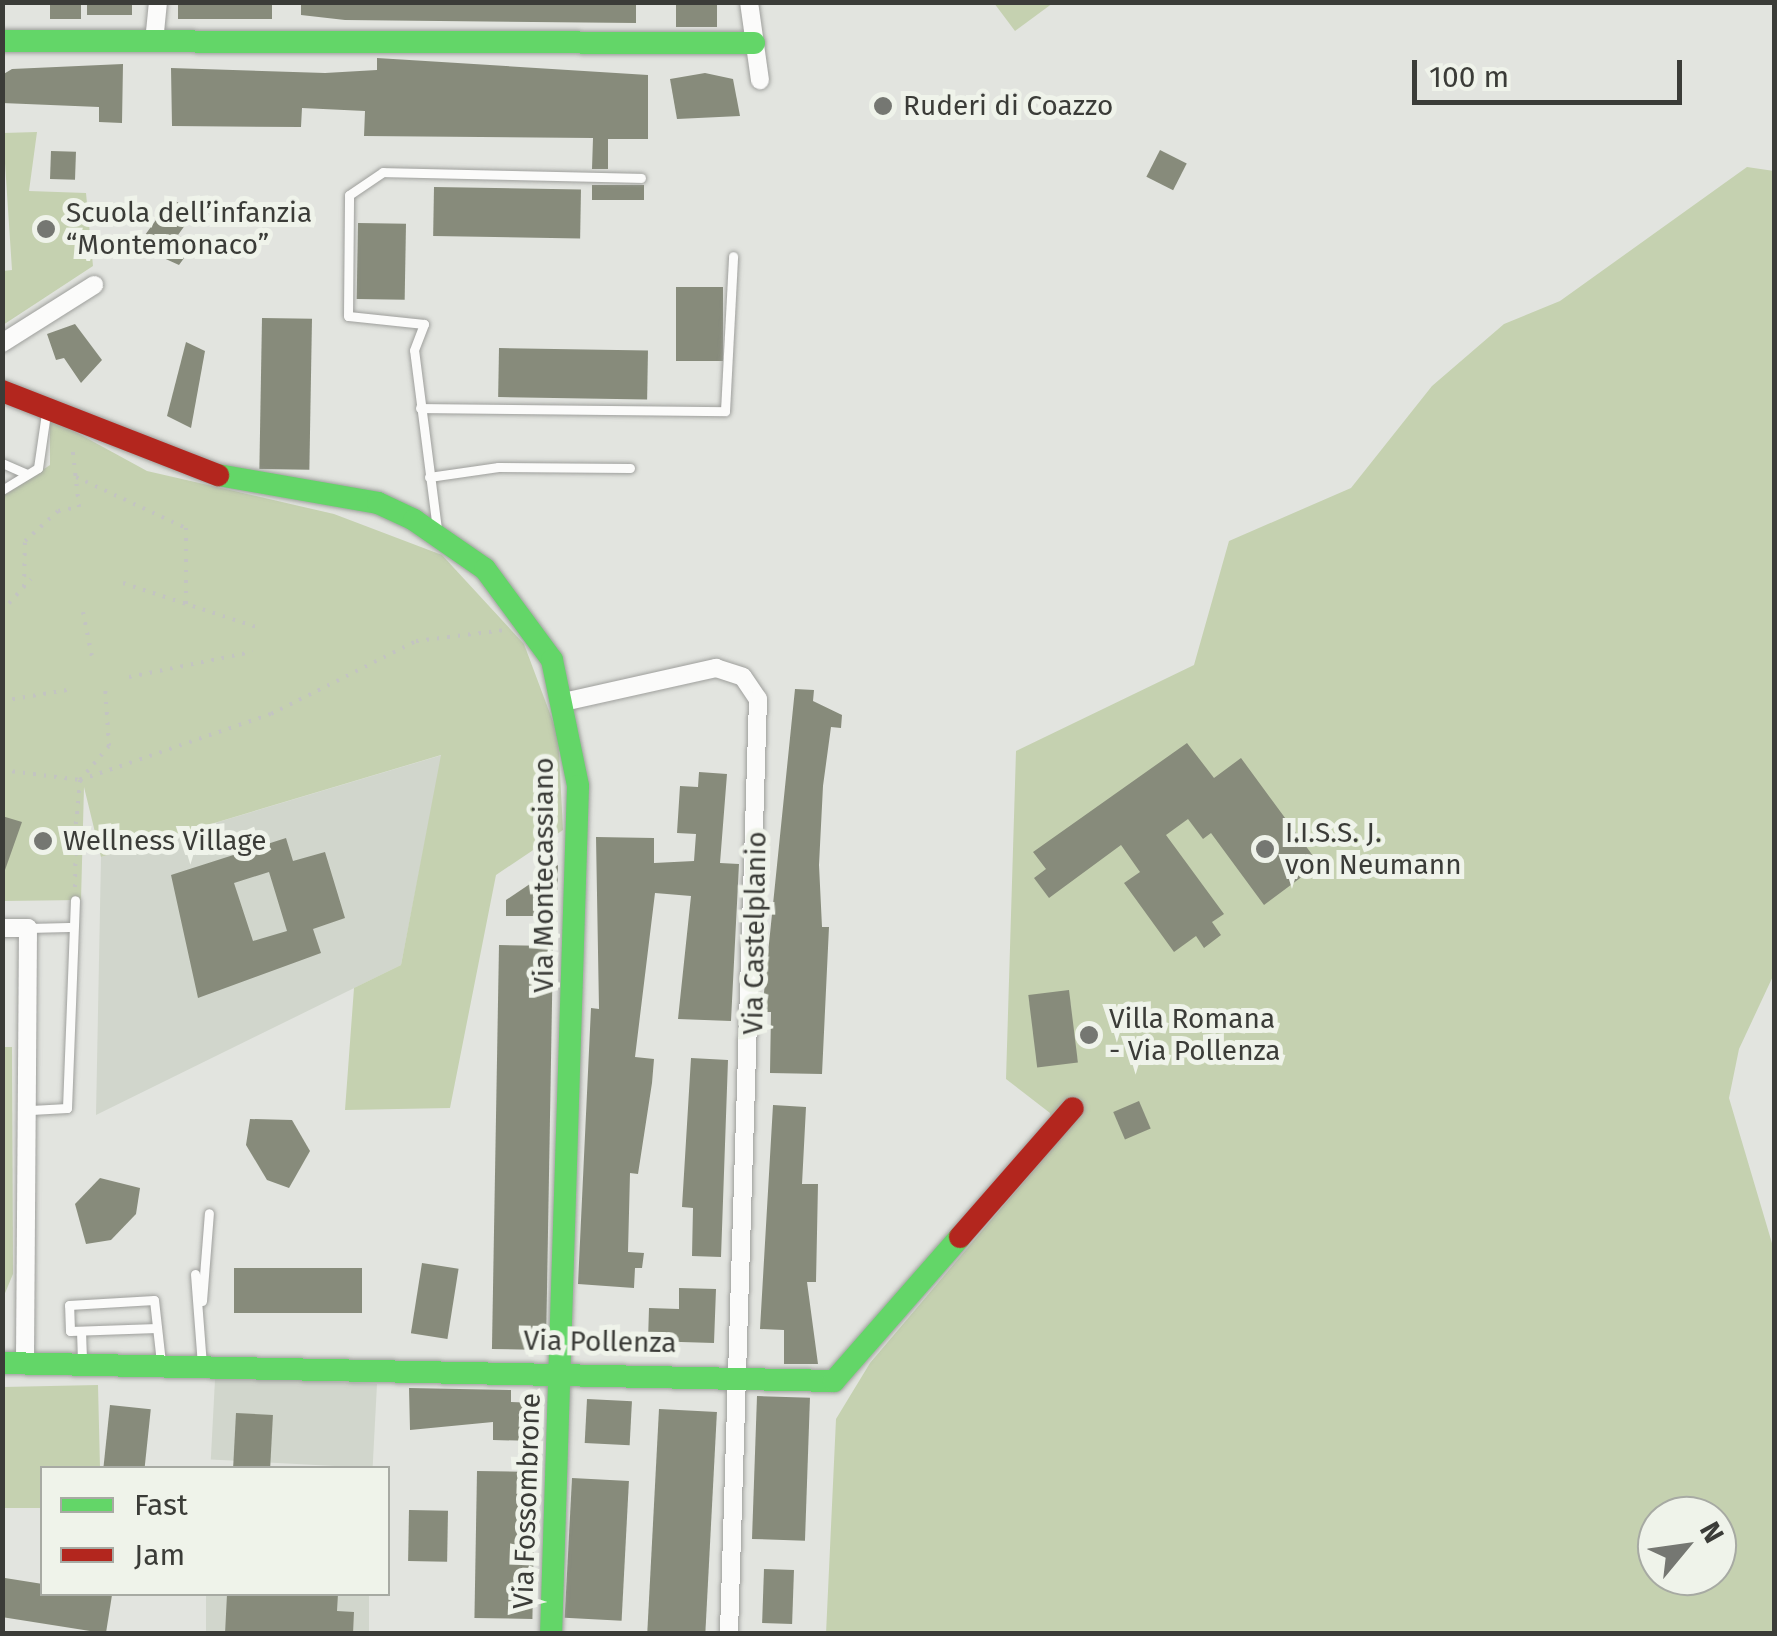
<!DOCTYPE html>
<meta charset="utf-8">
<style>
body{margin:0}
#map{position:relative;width:1777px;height:1636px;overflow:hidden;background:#e2e4df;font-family:"Fira Sans",sans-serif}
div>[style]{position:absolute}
.built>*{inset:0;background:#d1d6cc;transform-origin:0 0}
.green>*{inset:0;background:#c5d1b0}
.building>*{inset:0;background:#878b7b;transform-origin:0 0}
.path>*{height:4px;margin-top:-2px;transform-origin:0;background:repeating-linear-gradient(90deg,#c3c4c1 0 2.5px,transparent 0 10.5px)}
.roads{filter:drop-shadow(0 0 2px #9e9f9c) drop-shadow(0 0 2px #9e9f9c)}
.lane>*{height:9px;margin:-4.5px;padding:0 4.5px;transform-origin:4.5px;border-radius:4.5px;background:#fbfbfa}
.street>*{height:18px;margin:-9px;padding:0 9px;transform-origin:9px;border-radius:9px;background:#fbfbfa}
.fast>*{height:22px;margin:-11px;padding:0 11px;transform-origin:11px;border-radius:11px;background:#63d668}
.jam>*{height:22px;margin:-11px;padding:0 11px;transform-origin:11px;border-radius:11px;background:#b3261e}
.dots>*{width:28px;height:28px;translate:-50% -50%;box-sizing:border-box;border:5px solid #eff3ea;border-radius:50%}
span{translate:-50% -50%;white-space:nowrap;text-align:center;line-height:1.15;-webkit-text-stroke:10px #eff3ea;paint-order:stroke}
.poi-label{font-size:28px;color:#3b3c38}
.left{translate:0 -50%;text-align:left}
.street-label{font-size:28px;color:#3b3c38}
.frame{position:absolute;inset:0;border:5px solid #3b3c38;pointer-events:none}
.legend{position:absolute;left:40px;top:1466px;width:350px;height:130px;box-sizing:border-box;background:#eff3ea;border:2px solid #a7aaa3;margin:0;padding:12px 18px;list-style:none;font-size:30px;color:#3b3c38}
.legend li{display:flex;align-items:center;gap:20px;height:50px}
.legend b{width:50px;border:2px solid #a7aaa3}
.north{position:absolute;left:1637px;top:1496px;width:100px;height:100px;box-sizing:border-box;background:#eff3ea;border:2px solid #a7aaa3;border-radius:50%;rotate:61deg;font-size:28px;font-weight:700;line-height:40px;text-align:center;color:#3b3c38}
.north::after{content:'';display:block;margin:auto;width:35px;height:45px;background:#757772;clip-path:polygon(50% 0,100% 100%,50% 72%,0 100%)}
.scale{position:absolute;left:1412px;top:60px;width:270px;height:45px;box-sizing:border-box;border:5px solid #3b3c38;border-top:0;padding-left:12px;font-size:30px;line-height:35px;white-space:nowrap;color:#3b3c38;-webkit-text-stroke:8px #eff3ea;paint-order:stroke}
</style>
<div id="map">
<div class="built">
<div style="clip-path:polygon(442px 755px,401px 965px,96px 1115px,101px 857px)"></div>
<div style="left:377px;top:1384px;width:84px;height:162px;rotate:93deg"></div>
<div style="left:206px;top:1594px;width:163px;height:40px"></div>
</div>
<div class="green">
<div style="clip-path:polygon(994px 3px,1053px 3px,1015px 31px)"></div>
<div style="clip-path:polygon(37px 132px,29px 191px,86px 193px,93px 266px,3px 325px,3px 271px,12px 270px,3px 133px)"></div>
<div style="clip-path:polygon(evenodd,1747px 167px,1774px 171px,1774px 974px,1739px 1049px,1729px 1098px,1774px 1250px,1774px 1633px,826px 1634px,836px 1419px,870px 1363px,1055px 1145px,1050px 1113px,1006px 1079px,1016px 751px,1194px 665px,1229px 541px,1351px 488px,1432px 386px,1504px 324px,1560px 301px,1747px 167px,1657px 1516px,1717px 1516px,1717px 1576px,1657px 1576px,1657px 1516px)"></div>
<div style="clip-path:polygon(50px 418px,147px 471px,334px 514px,442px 555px,524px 644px,558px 735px,563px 830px,496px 875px,450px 1108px,345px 1110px,354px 988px,401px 965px,441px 755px,101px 857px,84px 787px,81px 900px,3px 901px,2px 497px,50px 465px)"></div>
<div style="clip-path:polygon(3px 1047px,12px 1047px,13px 1274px,3px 1298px)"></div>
<div style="clip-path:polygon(98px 1385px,100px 1468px,42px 1468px,42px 1508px,3px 1508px,3px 1387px)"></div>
</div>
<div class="building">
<div style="left:50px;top:2px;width:31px;height:17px"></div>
<div style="left:87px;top:2px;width:45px;height:13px"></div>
<div style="left:178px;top:2px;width:94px;height:17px"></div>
<div style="clip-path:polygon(301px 2px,636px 2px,636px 23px,345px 20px,301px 15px)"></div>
<div style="left:676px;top:2px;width:41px;height:25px"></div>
<div style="clip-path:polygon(377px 58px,648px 75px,648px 139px,608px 139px,608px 169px,592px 169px,593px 138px,364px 136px,365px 111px,302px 108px,301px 127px,172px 126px,171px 68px,325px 73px,377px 70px)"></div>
<div style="clip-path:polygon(123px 64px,122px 123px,99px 122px,99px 107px,2px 103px,2px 75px,12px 69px)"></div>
<div style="clip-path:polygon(705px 73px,733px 79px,740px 116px,677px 119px,670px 79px)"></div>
<div style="left:1160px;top:150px;width:30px;height:30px;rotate:27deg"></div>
<div style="left:51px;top:151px;width:25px;height:28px;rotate:2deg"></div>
<div style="left:592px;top:185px;width:52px;height:15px"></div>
<div style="left:434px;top:187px;width:147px;height:49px;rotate:1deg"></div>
<div style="clip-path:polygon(172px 198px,193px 214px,178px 235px,193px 246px,179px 265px,137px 246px)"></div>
<div style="left:358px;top:223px;width:48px;height:76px;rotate:1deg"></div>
<div style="left:676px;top:287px;width:47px;height:74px"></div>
<div style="left:262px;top:318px;width:50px;height:151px;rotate:1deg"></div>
<div style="clip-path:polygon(75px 324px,102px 360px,81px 383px,64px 358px,56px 360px,47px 334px)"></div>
<div style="clip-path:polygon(186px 342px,205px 351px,191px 428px,167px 416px)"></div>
<div style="left:499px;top:348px;width:149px;height:49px;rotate:1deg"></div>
<div style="clip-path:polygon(795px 689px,814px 690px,813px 701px,842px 715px,841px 728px,831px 727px,823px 786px,819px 865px,822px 927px,829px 927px,822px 1074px,770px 1073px,771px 1012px,762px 1012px)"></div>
<div style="clip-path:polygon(1187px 743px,1214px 778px,1241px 758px,1319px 864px,1264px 905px,1211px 833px,1203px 839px,1188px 819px,1166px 835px,1224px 914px,1212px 922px,1221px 935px,1204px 948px,1196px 936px,1174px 952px,1124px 883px,1140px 872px,1121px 845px,1049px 898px,1034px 878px,1046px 869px,1033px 852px)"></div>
<div style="clip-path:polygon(699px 772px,727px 774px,720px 863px,739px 864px,731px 1021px,678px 1019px,691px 896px,655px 893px,635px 1057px,654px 1059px,652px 1083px,638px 1174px,630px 1173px,628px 1252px,644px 1253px,642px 1268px,635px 1268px,634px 1288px,578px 1284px,591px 1008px,599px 1009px,596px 837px,654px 838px,654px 863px,694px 861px,696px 834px,677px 833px,680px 786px,698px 787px)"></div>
<div style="clip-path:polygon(2px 816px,22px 822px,5px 870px,2px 870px)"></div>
<div style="clip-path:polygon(evenodd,286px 838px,293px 861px,325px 852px,345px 918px,313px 929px,321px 953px,198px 998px,171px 875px,286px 838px,269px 872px,287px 931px,253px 941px,234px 883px,269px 872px)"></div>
<div style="clip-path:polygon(558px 865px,557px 916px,506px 916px,506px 900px)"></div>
<div style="left:499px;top:945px;width:54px;height:404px;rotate:1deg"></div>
<div style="left:1069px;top:990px;width:73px;height:41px;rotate:83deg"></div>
<div style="clip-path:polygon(691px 1058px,728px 1060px,721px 1257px,692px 1256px,693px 1208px,682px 1207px)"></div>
<div style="left:1139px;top:1101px;width:30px;height:28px;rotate:67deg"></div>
<div style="clip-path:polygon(773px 1105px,806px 1107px,802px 1184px,818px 1184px,816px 1282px,807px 1282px,818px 1364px,784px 1364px,784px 1330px,760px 1329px)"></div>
<div style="clip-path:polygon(250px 1119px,292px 1120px,310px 1151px,289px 1188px,267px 1180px,246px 1145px)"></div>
<div style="clip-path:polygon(100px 1178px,140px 1188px,136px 1214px,111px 1240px,86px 1244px,75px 1204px)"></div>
<div style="left:422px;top:1263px;width:37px;height:71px;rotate:9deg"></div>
<div style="left:234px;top:1268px;width:128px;height:45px"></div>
<div style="clip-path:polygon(679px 1288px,716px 1289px,714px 1343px,648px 1341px,649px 1308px,679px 1309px)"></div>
<div style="clip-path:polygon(409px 1388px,511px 1390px,511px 1402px,537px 1403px,536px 1441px,493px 1440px,493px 1422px,410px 1430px)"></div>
<div style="left:757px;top:1396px;width:53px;height:143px;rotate:2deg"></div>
<div style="left:587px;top:1399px;width:45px;height:44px;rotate:3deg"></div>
<div style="left:110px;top:1405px;width:41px;height:63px;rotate:6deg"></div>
<div style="left:659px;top:1409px;width:58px;height:223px;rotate:3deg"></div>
<div style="left:236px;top:1413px;width:37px;height:55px;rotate:3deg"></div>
<div style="left:477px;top:1471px;width:58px;height:147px;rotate:1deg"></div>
<div style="left:572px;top:1478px;width:57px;height:140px;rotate:3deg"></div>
<div style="left:409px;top:1510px;width:39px;height:51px;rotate:1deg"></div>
<div style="left:764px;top:1569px;width:30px;height:54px;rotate:2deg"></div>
<div style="clip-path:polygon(227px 1594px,338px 1594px,337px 1611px,354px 1612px,353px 1634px,225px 1634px)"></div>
<div style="left:112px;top:1595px;width:39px;height:110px;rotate:99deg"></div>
</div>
<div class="path">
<div style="left:76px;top:477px;width:121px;rotate:24.9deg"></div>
<div style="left:186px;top:528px;width:76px;rotate:90deg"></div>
<div style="left:123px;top:583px;width:146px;rotate:18.3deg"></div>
<div style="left:24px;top:587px;width:46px;rotate:-88.8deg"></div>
<div style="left:25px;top:541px;width:45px;rotate:-42.3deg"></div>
<div style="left:58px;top:511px;width:21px;rotate:-11deg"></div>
<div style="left:79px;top:507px;width:62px;rotate:-96.4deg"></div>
<div style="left:2px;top:611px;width:43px;rotate:-47.8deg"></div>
<div style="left:83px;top:612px;width:51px;rotate:78.7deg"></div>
<div style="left:129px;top:677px;width:126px;rotate:-11.5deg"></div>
<div style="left:2px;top:701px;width:72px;rotate:-9.6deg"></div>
<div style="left:2px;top:770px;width:79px;rotate:7.3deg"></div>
<div style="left:80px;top:780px;width:37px;rotate:95deg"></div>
<div style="left:80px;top:780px;width:202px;rotate:-19.1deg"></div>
<div style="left:271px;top:714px;width:162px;rotate:-26.7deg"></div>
<div style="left:416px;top:641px;width:90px;rotate:-7deg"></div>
<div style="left:80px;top:780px;width:45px;rotate:-49.5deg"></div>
<div style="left:109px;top:746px;width:60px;rotate:-93.8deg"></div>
<div style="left:75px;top:887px;width:70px;rotate:-89.2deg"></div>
</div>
<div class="roads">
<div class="lane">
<div style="left:420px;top:408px;width:305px;rotate:0.6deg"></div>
<div style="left:725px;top:411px;width:155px;rotate:-87deg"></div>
<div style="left:2px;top:463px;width:27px;rotate:24deg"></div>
<div style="left:429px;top:477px;width:70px;rotate:-8.2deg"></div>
<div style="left:498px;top:467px;width:132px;rotate:0.4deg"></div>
<div style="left:2px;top:490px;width:42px;rotate:-31.4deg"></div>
<div style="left:38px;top:468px;width:56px;rotate:-81.7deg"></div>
<div style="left:437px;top:529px;width:180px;rotate:-97.3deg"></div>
<div style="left:414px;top:350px;width:28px;rotate:-69deg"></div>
<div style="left:424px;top:324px;width:76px;rotate:-174deg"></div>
<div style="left:348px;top:316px;width:121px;rotate:-89.5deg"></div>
<div style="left:349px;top:195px;width:41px;rotate:-34.1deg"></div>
<div style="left:383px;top:172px;width:258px;rotate:1.3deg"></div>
<div style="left:28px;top:928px;width:41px;rotate:-1.4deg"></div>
<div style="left:31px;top:1110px;width:36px;rotate:-3deg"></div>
<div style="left:67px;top:1108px;width:208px;rotate:-87.8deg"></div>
<div style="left:195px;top:1274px;width:92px;rotate:85.6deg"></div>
<div style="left:202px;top:1301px;width:88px;rotate:-85.5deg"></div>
<div style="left:157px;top:1328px;width:87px;rotate:178deg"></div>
<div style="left:70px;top:1331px;width:26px;rotate:-92deg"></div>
<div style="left:69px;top:1305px;width:85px;rotate:-3.4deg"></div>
<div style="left:154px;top:1300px;width:62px;rotate:83.6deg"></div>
<div style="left:81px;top:1331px;width:32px;rotate:88deg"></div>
</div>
<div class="street">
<div style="left:749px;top:2px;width:79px;rotate:82deg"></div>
<div style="left:154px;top:42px;width:40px;rotate:-84.3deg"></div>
<div style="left:2px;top:343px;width:109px;rotate:-32.2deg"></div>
<div style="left:568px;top:701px;width:152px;rotate:-12.6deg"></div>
<div style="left:716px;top:668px;width:28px;rotate:18deg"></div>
<div style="left:743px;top:677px;width:27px;rotate:56deg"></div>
<div style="left:758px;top:699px;width:935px;rotate:91.78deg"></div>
<div style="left:2px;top:928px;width:26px"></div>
<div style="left:28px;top:928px;width:436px;rotate:90.4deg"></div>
</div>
<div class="fast">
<div style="left:2px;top:41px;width:752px;rotate:0.15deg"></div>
<div style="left:218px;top:475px;width:162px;rotate:9.9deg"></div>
<div style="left:378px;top:503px;width:40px;rotate:25deg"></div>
<div style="left:414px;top:520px;width:86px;rotate:34.6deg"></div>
<div style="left:485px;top:569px;width:113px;rotate:53.6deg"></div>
<div style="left:552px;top:660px;width:129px;rotate:78.3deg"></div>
<div style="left:578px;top:786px;width:848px;rotate:91.82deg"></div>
<div style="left:2px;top:1363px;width:832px;rotate:1.24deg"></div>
<div style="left:834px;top:1381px;width:191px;rotate:-48.8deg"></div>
</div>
<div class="jam">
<div style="left:2px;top:391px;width:232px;rotate:21.3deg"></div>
<div style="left:960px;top:1237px;width:171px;rotate:-48.8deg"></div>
</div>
</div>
<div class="dots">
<div style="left:883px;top:106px;background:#757772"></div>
<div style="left:46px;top:229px;background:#757772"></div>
<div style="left:43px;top:841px;background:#757772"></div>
<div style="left:1265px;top:849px;background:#757772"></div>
<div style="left:1089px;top:1035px;background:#757772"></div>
</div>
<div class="poi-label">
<span class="left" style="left:903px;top:106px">Ruderi di Coazzo</span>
<span class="left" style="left:66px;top:229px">Scuola dell’infanzia<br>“Montemonaco”</span>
<span class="left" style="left:1285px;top:849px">I.I.S.S. J.<br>von Neumann</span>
<span class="left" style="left:63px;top:841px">Wellness Village</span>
<span class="left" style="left:1109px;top:1035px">Villa Romana<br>- Via Pollenza</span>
</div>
<div class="street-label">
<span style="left:544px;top:875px;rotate:-90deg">Via Montecassiano</span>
<span style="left:755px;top:933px;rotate:-89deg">Via Castelplanio</span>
<span style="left:600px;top:1342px;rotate:1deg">Via Pollenza</span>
<span style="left:527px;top:1501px;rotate:-88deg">Via Fossombrone</span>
</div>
<div class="frame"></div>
<ul class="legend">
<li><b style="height:12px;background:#63d668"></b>Fast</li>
<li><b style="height:12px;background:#b3261e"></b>Jam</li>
</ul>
<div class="north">N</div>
<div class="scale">100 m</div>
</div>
